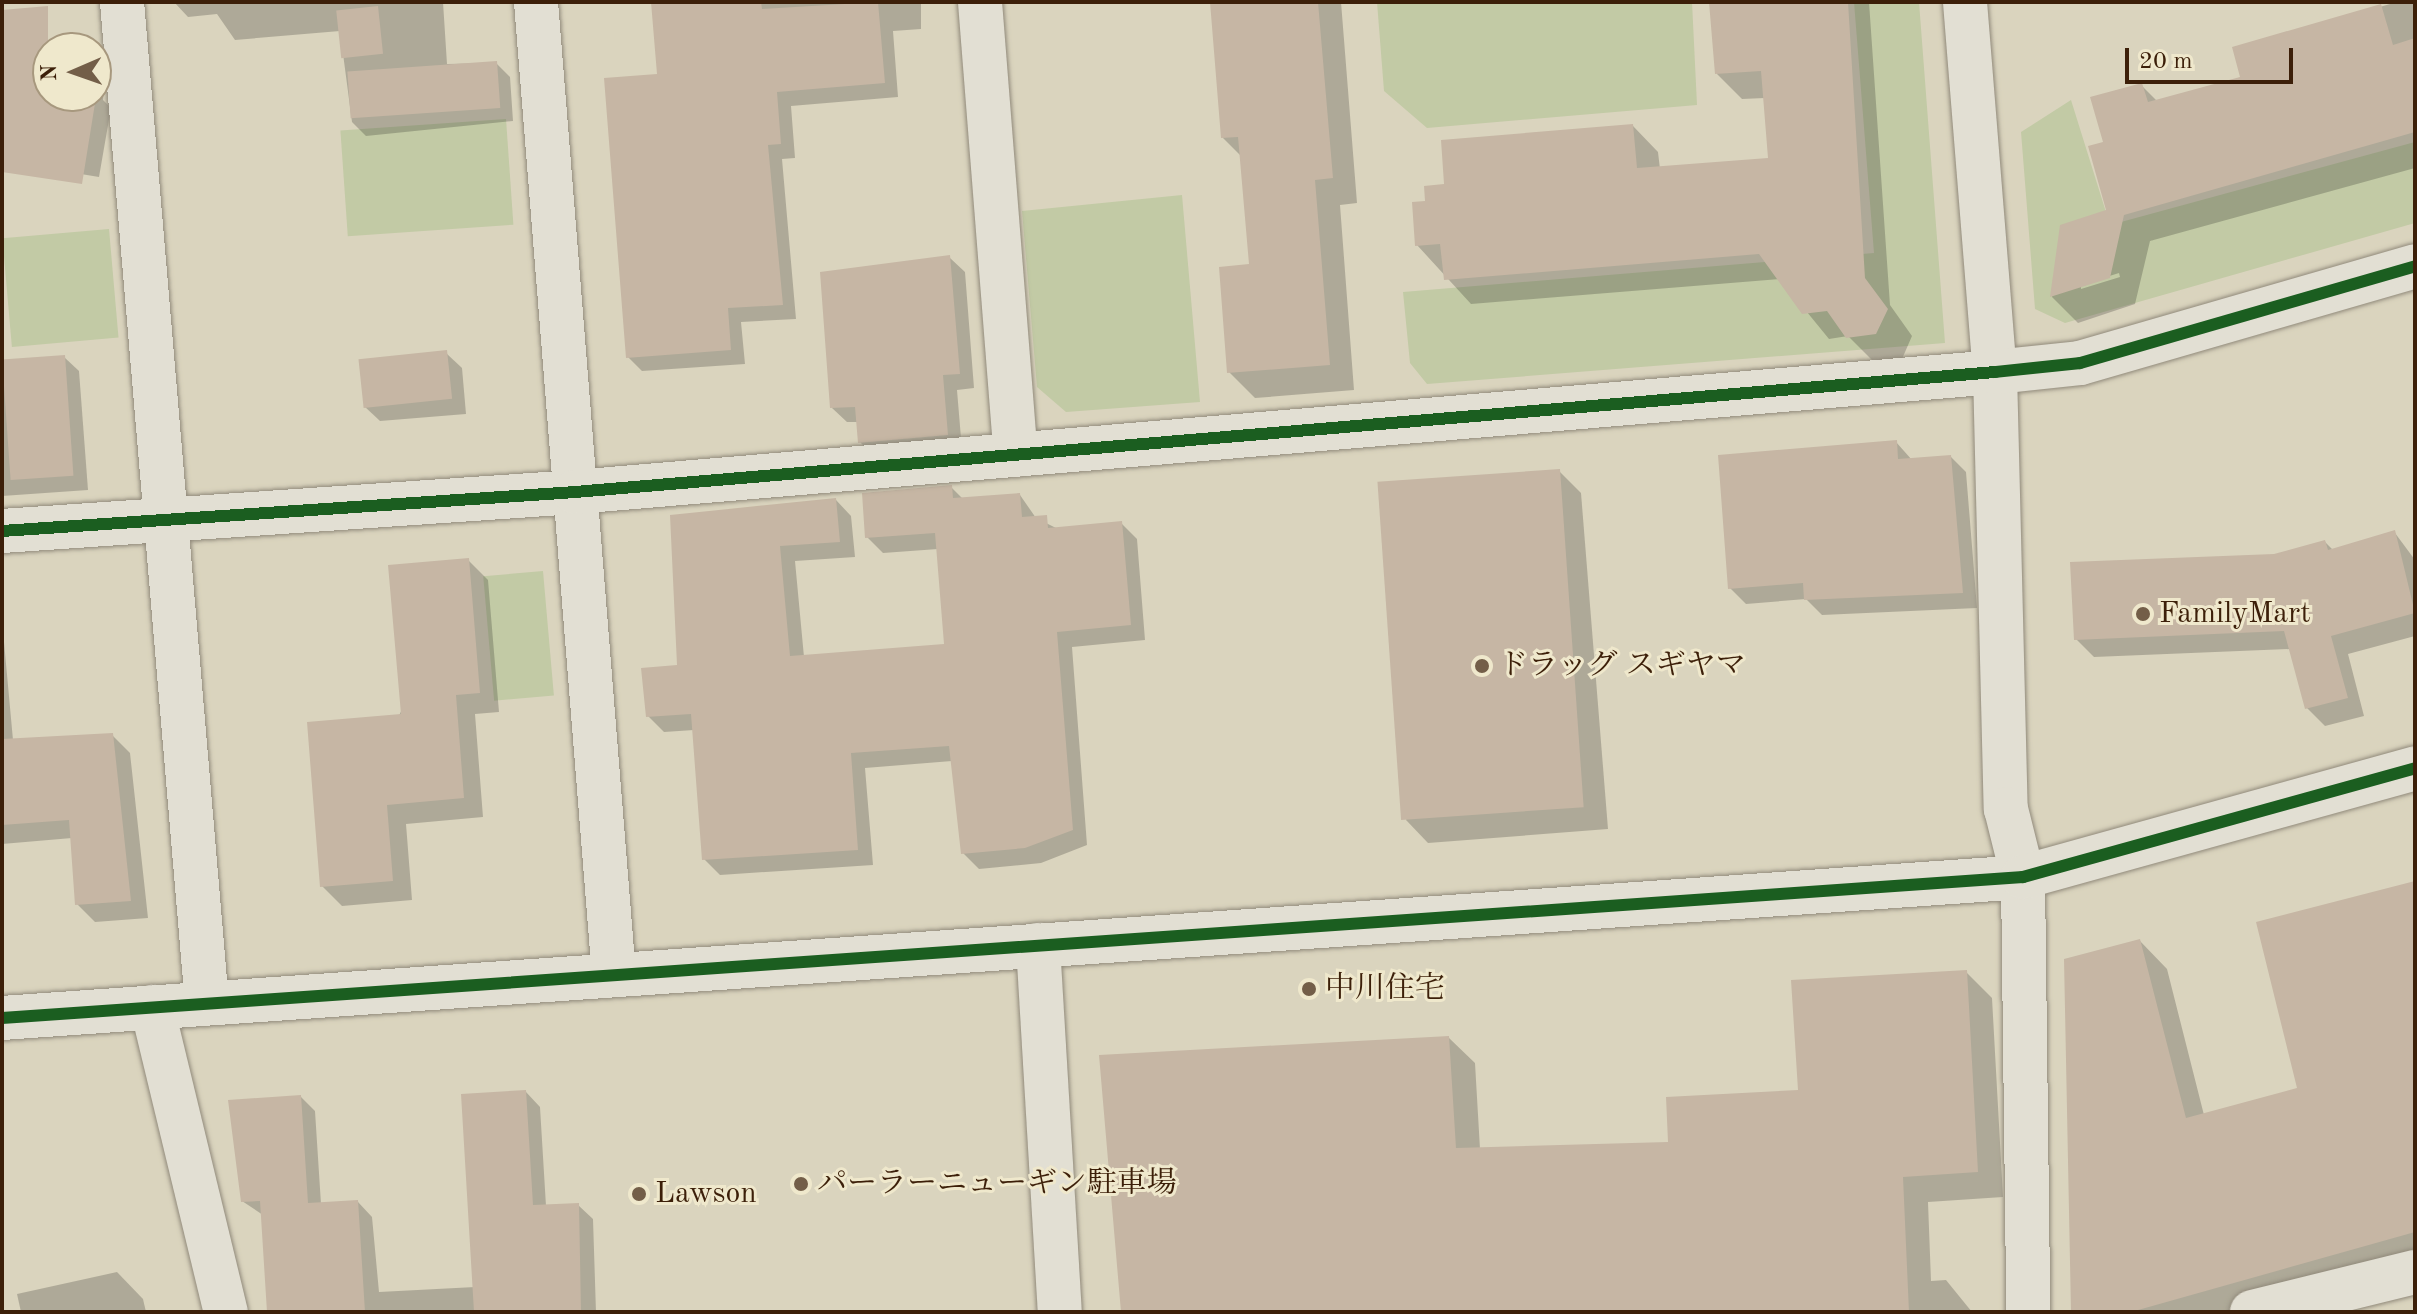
<!DOCTYPE html>
<meta charset="utf-8">
<style>
body{margin:0}
#map{position:relative;width:2417px;height:1314px;overflow:hidden;background:#dad4be;font-family:"Old Standard TT","Noto Serif JP",serif}
div>[style]{position:absolute}
.green>*{inset:0;background:#c2caa5;transform-origin:0 0}
.shadow>*{inset:0;background:#0003}
.building>*{inset:0;background:#c6b6a4;transform-origin:0 0}
.roads{filter:drop-shadow(0 0 2px #918a7b) drop-shadow(0 0 2px #918a7b)}
.street>*{height:44px;margin:-22px;padding:0 22px;transform-origin:22px;border-radius:22px;background:#e2dfd3}
.secondary>*{height:44px;margin:-22px;padding:0 22px;transform-origin:22px;border-radius:22px;background:#e2dfd3}
.cycleway>*{height:12px;margin:-6px;padding:0 6px;transform-origin:6px;border-radius:6px;background:#1b5e20}
.dots>*{width:22px;height:22px;translate:-50% -50%;box-sizing:border-box;border:4px solid #efe8cc;border-radius:50%}
span{translate:-50% -50%;white-space:nowrap;text-align:center;line-height:1.15;-webkit-text-stroke:6px #efe8cc;paint-order:stroke}
.poi-label{font-size:30px;color:#3c1f09}
.left{translate:0 -50%;text-align:left}
.frame{position:absolute;inset:0;border:4px solid #3c1f09;pointer-events:none}
.north{position:absolute;left:32px;top:32px;width:80px;height:80px;box-sizing:border-box;background:#efe8cc;border:2px solid #a7987e;border-radius:50%;rotate:268deg;font-size:22px;font-weight:700;line-height:32px;text-align:center;color:#3c1f09}
.north::after{content:'';display:block;margin:auto;width:28px;height:36px;background:#735e48;clip-path:polygon(50% 0,100% 100%,50% 72%,0 100%)}
.scale{position:absolute;left:2125px;top:48px;width:168px;height:36px;box-sizing:border-box;border:4px solid #3c1f09;border-top:0;padding-left:10px;font-size:24px;line-height:28px;white-space:nowrap;color:#3c1f09;-webkit-text-stroke:6px #efe8cc;paint-order:stroke}
</style>
<div id="map">
<div class="green">
<div style="clip-path:polygon(1377px 2px,1692px 2px,1697px 105px,1427px 128px,1384px 91px)"></div>
<div style="clip-path:polygon(1854px 2px,1919px 2px,1945px 343px,1427px 384px,1410px 363px,1403px 292px,1874px 253px)"></div>
<div style="clip-path:polygon(2071px 100px,2110px 225px,2415px 142px,2415px 223px,2065px 323px,2035px 309px,2021px 132px)"></div>
<div style="left:506px;top:119px;width:106px;height:166px;rotate:86deg"></div>
<div style="clip-path:polygon(1182px 195px,1200px 402px,1066px 412px,1037px 387px,1022px 211px)"></div>
<div style="left:109px;top:229px;width:109px;height:107px;rotate:85deg"></div>
<div style="left:543px;top:571px;width:125px;height:60px;rotate:85deg"></div>
</div>
<div class="shadow">
<div style="clip-path:polygon(174px 2px,443px 2px,447px 64px,496px 63px,510px 77px,513px 121px,366px 136px,352px 122px,340px 31px,235px 40px,217px 14px,188px 17px)"></div>
<div style="clip-path:polygon(653px 2px,921px 2px,921px 29px,893px 31px,898px 97px,791px 106px,795px 158px,782px 159px,796px 319px,741px 322px,745px 364px,642px 371px,628px 357px,659px 76px)"></div>
<div style="clip-path:polygon(1212px 2px,1341px 2px,1357px 203px,1340px 205px,1354px 390px,1255px 398px,1229px 372px,1251px 266px,1242px 157px,1223px 138px)"></div>
<div style="clip-path:polygon(1711px 2px,1869px 2px,1890px 305px,1912px 336px,1902px 359px,1874px 362px,1848px 336px,1829px 339px,1780px 279px,1471px 304px,1417px 245px,1427px 203px,1446px 186px,1633px 126px,1658px 152px,1660px 169px,1770px 160px,1765px 98px,1742px 99px,1717px 74px)"></div>
<div style="clip-path:polygon(evenodd,2397px 2px,2415px 2px,2415px 168px,2150px 241px,2135px 304px,2078px 323px,2052px 297px,2062px 227px,2108px 211px,2105px 143px,2142px 86px,2158px 102px,2243px 78px,2234px 49px,2397px 2px,2119px 273px,2120px 277px,2081px 289px,2081px 285px,2119px 273px)"></div>
<div style="clip-path:polygon(2px 12px,48px 61px,48px 96px,96px 96px,96px 73px,105px 82px,103px 100px,111px 108px,99px 177px,2px 161px)"></div>
<div style="clip-path:polygon(950px 258px,965px 272px,974px 388px,957px 390px,962px 450px,875px 457px,860px 442px,858px 422px,847px 422px,832px 408px)"></div>
<div style="clip-path:polygon(446px 353px,462px 368px,466px 414px,380px 421px,364px 406px)"></div>
<div style="clip-path:polygon(64px 357px,79px 371px,88px 490px,2px 496px,2px 362px)"></div>
<div style="clip-path:polygon(1896px 442px,1912px 460px,1951px 457px,1966px 472px,1977px 608px,1822px 615px,1806px 599px,1746px 604px,1730px 588px)"></div>
<div style="clip-path:polygon(1559px 471px,1581px 493px,1608px 829px,1428px 843px,1406px 820px)"></div>
<div style="clip-path:polygon(951px 487px,963px 499px,1020px 495px,1036px 518px,1058px 529px,1121px 523px,1137px 539px,1145px 640px,1072px 647px,1087px 845px,1041px 863px,979px 869px,963px 853px,952px 761px,865px 768px,873px 865px,720px 875px,704px 859px,694px 730px,664px 732px,648px 716px,679px 667px,672px 516px,836px 500px,851px 516px,855px 557px,795px 561px,804px 657px,946px 646px,938px 549px,883px 553px,867px 537px)"></div>
<div style="clip-path:polygon(2395px 533px,2415px 560px,2415px 636px,2348px 654px,2364px 716px,2325px 726px,2307px 708px,2291px 649px,2094px 657px,2076px 639px,2274px 556px,2325px 542px,2333px 550px)"></div>
<div style="clip-path:polygon(469px 561px,488px 580px,499px 712px,475px 714px,483px 817px,406px 824px,412px 900px,342px 906px,322px 886px)"></div>
<div style="clip-path:polygon(2px 620px,13px 740px,112px 735px,130px 753px,148px 918px,95px 922px,77px 904px,72px 838px,2px 844px)"></div>
<div style="clip-path:polygon(2415px 883px,2415px 1266px,2262px 1312px,2077px 1312px,2140px 941px,2167px 969px,2204px 1115px,2300px 1089px)"></div>
<div style="clip-path:polygon(1966px 972px,1992px 998px,2003px 1197px,1928px 1202px,1931px 1281px,1946px 1280px,1972px 1312px,1122px 1312px,1449px 1038px,1475px 1063px,1480px 1149px,1670px 1144px,1800px 1091px)"></div>
<div style="clip-path:polygon(526px 1092px,540px 1107px,546px 1206px,578px 1205px,593px 1219px,596px 1312px,274px 1312px,263px 1215px,242px 1201px,301px 1097px,315px 1111px,321px 1204px,358px 1202px,372px 1217px,379px 1292px,475px 1287px)"></div>
<div style="clip-path:polygon(117px 1272px,143px 1299px,146px 1312px,21px 1312px,17px 1294px)"></div>
</div>
<div class="building">
<div style="clip-path:polygon(651px 2px,761px 2px,762px 9px,878px 2px,885px 83px,777px 92px,781px 144px,768px 145px,783px 305px,728px 308px,731px 350px,626px 358px,604px 78px,657px 74px)"></div>
<div style="clip-path:polygon(1210px 2px,1318px 2px,1333px 178px,1315px 180px,1330px 365px,1227px 373px,1219px 267px,1249px 264px,1238px 137px,1221px 138px)"></div>
<div style="clip-path:polygon(1709px 2px,1848px 2px,1865px 278px,1888px 309px,1876px 334px,1846px 338px,1827px 311px,1802px 314px,1759px 254px,1444px 280px,1440px 244px,1415px 246px,1412px 202px,1425px 201px,1424px 186px,1444px 184px,1441px 140px,1633px 124px,1637px 168px,1768px 158px,1761px 71px,1715px 74px)"></div>
<div style="clip-path:polygon(2381px 4px,2393px 45px,2415px 38px,2415px 132px,2124px 215px,2110px 278px,2050px 297px,2060px 225px,2106px 210px,2088px 146px,2103px 142px,2090px 97px,2142px 83px,2148px 102px,2240px 77px,2232px 47px)"></div>
<div style="clip-path:polygon(48px 6px,48px 96px,97px 91px,82px 184px,2px 172px,2px 10px)"></div>
<div style="left:378px;top:6px;width:48px;height:42px;rotate:84deg"></div>
<div style="left:497px;top:61px;width:47px;height:150px;rotate:86deg"></div>
<div style="clip-path:polygon(950px 255px,960px 374px,943px 375px,948px 435px,858px 443px,855px 407px,830px 408px,820px 272px)"></div>
<div style="left:447px;top:350px;width:49px;height:89px;rotate:84deg"></div>
<div style="left:65px;top:355px;width:121px;height:63px;rotate:86deg"></div>
<div style="clip-path:polygon(1897px 440px,1898px 459px,1951px 455px,1963px 593px,1804px 600px,1803px 583px,1728px 589px,1718px 455px)"></div>
<div style="left:1560px;top:469px;width:339px;height:183px;rotate:86deg"></div>
<div style="clip-path:polygon(952px 485px,953px 498px,1020px 493px,1022px 517px,1047px 515px,1048px 528px,1122px 521px,1131px 625px,1057px 632px,1073px 830px,1025px 848px,961px 854px,949px 746px,851px 753px,858px 850px,702px 860px,691px 714px,646px 717px,641px 668px,677px 665px,670px 515px,836px 498px,840px 542px,780px 546px,790px 656px,944px 644px,935px 533px,865px 538px,862px 493px)"></div>
<div style="clip-path:polygon(2395px 530px,2415px 613px,2331px 636px,2348px 698px,2305px 709px,2284px 631px,2074px 640px,2070px 562px,2274px 554px,2325px 540px,2328px 550px)"></div>
<div style="clip-path:polygon(469px 558px,480px 693px,456px 695px,464px 798px,387px 805px,393px 881px,320px 887px,307px 722px,401px 714px,388px 565px)"></div>
<div style="clip-path:polygon(113px 733px,131px 901px,75px 905px,69px 820px,2px 825px,2px 739px)"></div>
<div style="clip-path:polygon(2415px 881px,2415px 1232px,2131px 1312px,2071px 1312px,2064px 959px,2140px 939px,2186px 1118px,2297px 1088px,2256px 922px)"></div>
<div style="clip-path:polygon(1967px 970px,1978px 1172px,1903px 1177px,1909px 1312px,1121px 1312px,1099px 1055px,1449px 1036px,1456px 1148px,1668px 1142px,1666px 1097px,1798px 1090px,1791px 980px)"></div>
<div style="clip-path:polygon(526px 1090px,533px 1205px,579px 1203px,581px 1312px,474px 1312px,461px 1094px)"></div>
<div style="clip-path:polygon(301px 1095px,308px 1203px,358px 1200px,365px 1312px,267px 1312px,260px 1201px,241px 1202px,228px 1100px)"></div>
</div>
<div class="roads">
<div class="street">
<div style="left:122px;top:2px;width:1005px;rotate:85.15deg"></div>
<div style="left:536px;top:2px;width:976px;rotate:85.42deg"></div>
<div style="left:980px;top:2px;width:454px;rotate:85.5deg"></div>
<div style="left:1965px;top:2px;width:371px;rotate:85.4deg"></div>
<div style="left:1995px;top:372px;width:437px;rotate:88.6deg"></div>
<div style="left:2006px;top:809px;width:70px;rotate:76deg"></div>
<div style="left:2023px;top:877px;width:435px;rotate:89.3deg"></div>
<div style="left:2px;top:531px;width:574px;rotate:-3.89deg"></div>
<div style="left:575px;top:492px;width:1425px;rotate:-4.83deg"></div>
<div style="left:1995px;top:372px;width:85px;rotate:-6deg"></div>
<div style="left:2080px;top:363px;width:349px;rotate:-16.1deg"></div>
<div style="left:1038px;top:945px;width:368px;rotate:86.6deg"></div>
<div style="left:152px;top:1007px;width:314px;rotate:76.4deg"></div>
<div style="left:2252px;top:1312px;width:168px;rotate:-13.8deg"></div>
</div>
<div class="secondary">
<div style="left:2px;top:1018px;width:2026px;rotate:-3.99deg"></div>
<div style="left:2023px;top:877px;width:407px;rotate:-15.5deg"></div>
</div>
</div>
<div class="cycleway">
<div style="left:2px;top:531px;width:574px;rotate:-3.89deg"></div>
<div style="left:575px;top:492px;width:1425px;rotate:-4.83deg"></div>
<div style="left:1995px;top:372px;width:85px;rotate:-6deg"></div>
<div style="left:2080px;top:363px;width:349px;rotate:-16.1deg"></div>
<div style="left:2px;top:1018px;width:2026px;rotate:-3.99deg"></div>
<div style="left:2023px;top:877px;width:407px;rotate:-15.5deg"></div>
</div>
<div class="dots">
<div style="left:2143px;top:614px;background:#735e48"></div>
<div style="left:1482px;top:666px;background:#735e48"></div>
<div style="left:1309px;top:989px;background:#735e48"></div>
<div style="left:801px;top:1184px;background:#735e48"></div>
<div style="left:639px;top:1194px;background:#735e48"></div>
</div>
<div class="poi-label">
<span class="left" style="left:2159px;top:614px">FamilyMart</span>
<span class="left" style="left:1498px;top:666px">ドラッグ スギヤマ</span>
<span class="left" style="left:1325px;top:989px">中川住宅</span>
<span class="left" style="left:817px;top:1184px">パーラーニューギン駐車場</span>
<span class="left" style="left:655px;top:1194px">Lawson</span>
</div>
<div class="frame"></div>
<div class="north">N</div>
<div class="scale">20 m</div>
</div>
